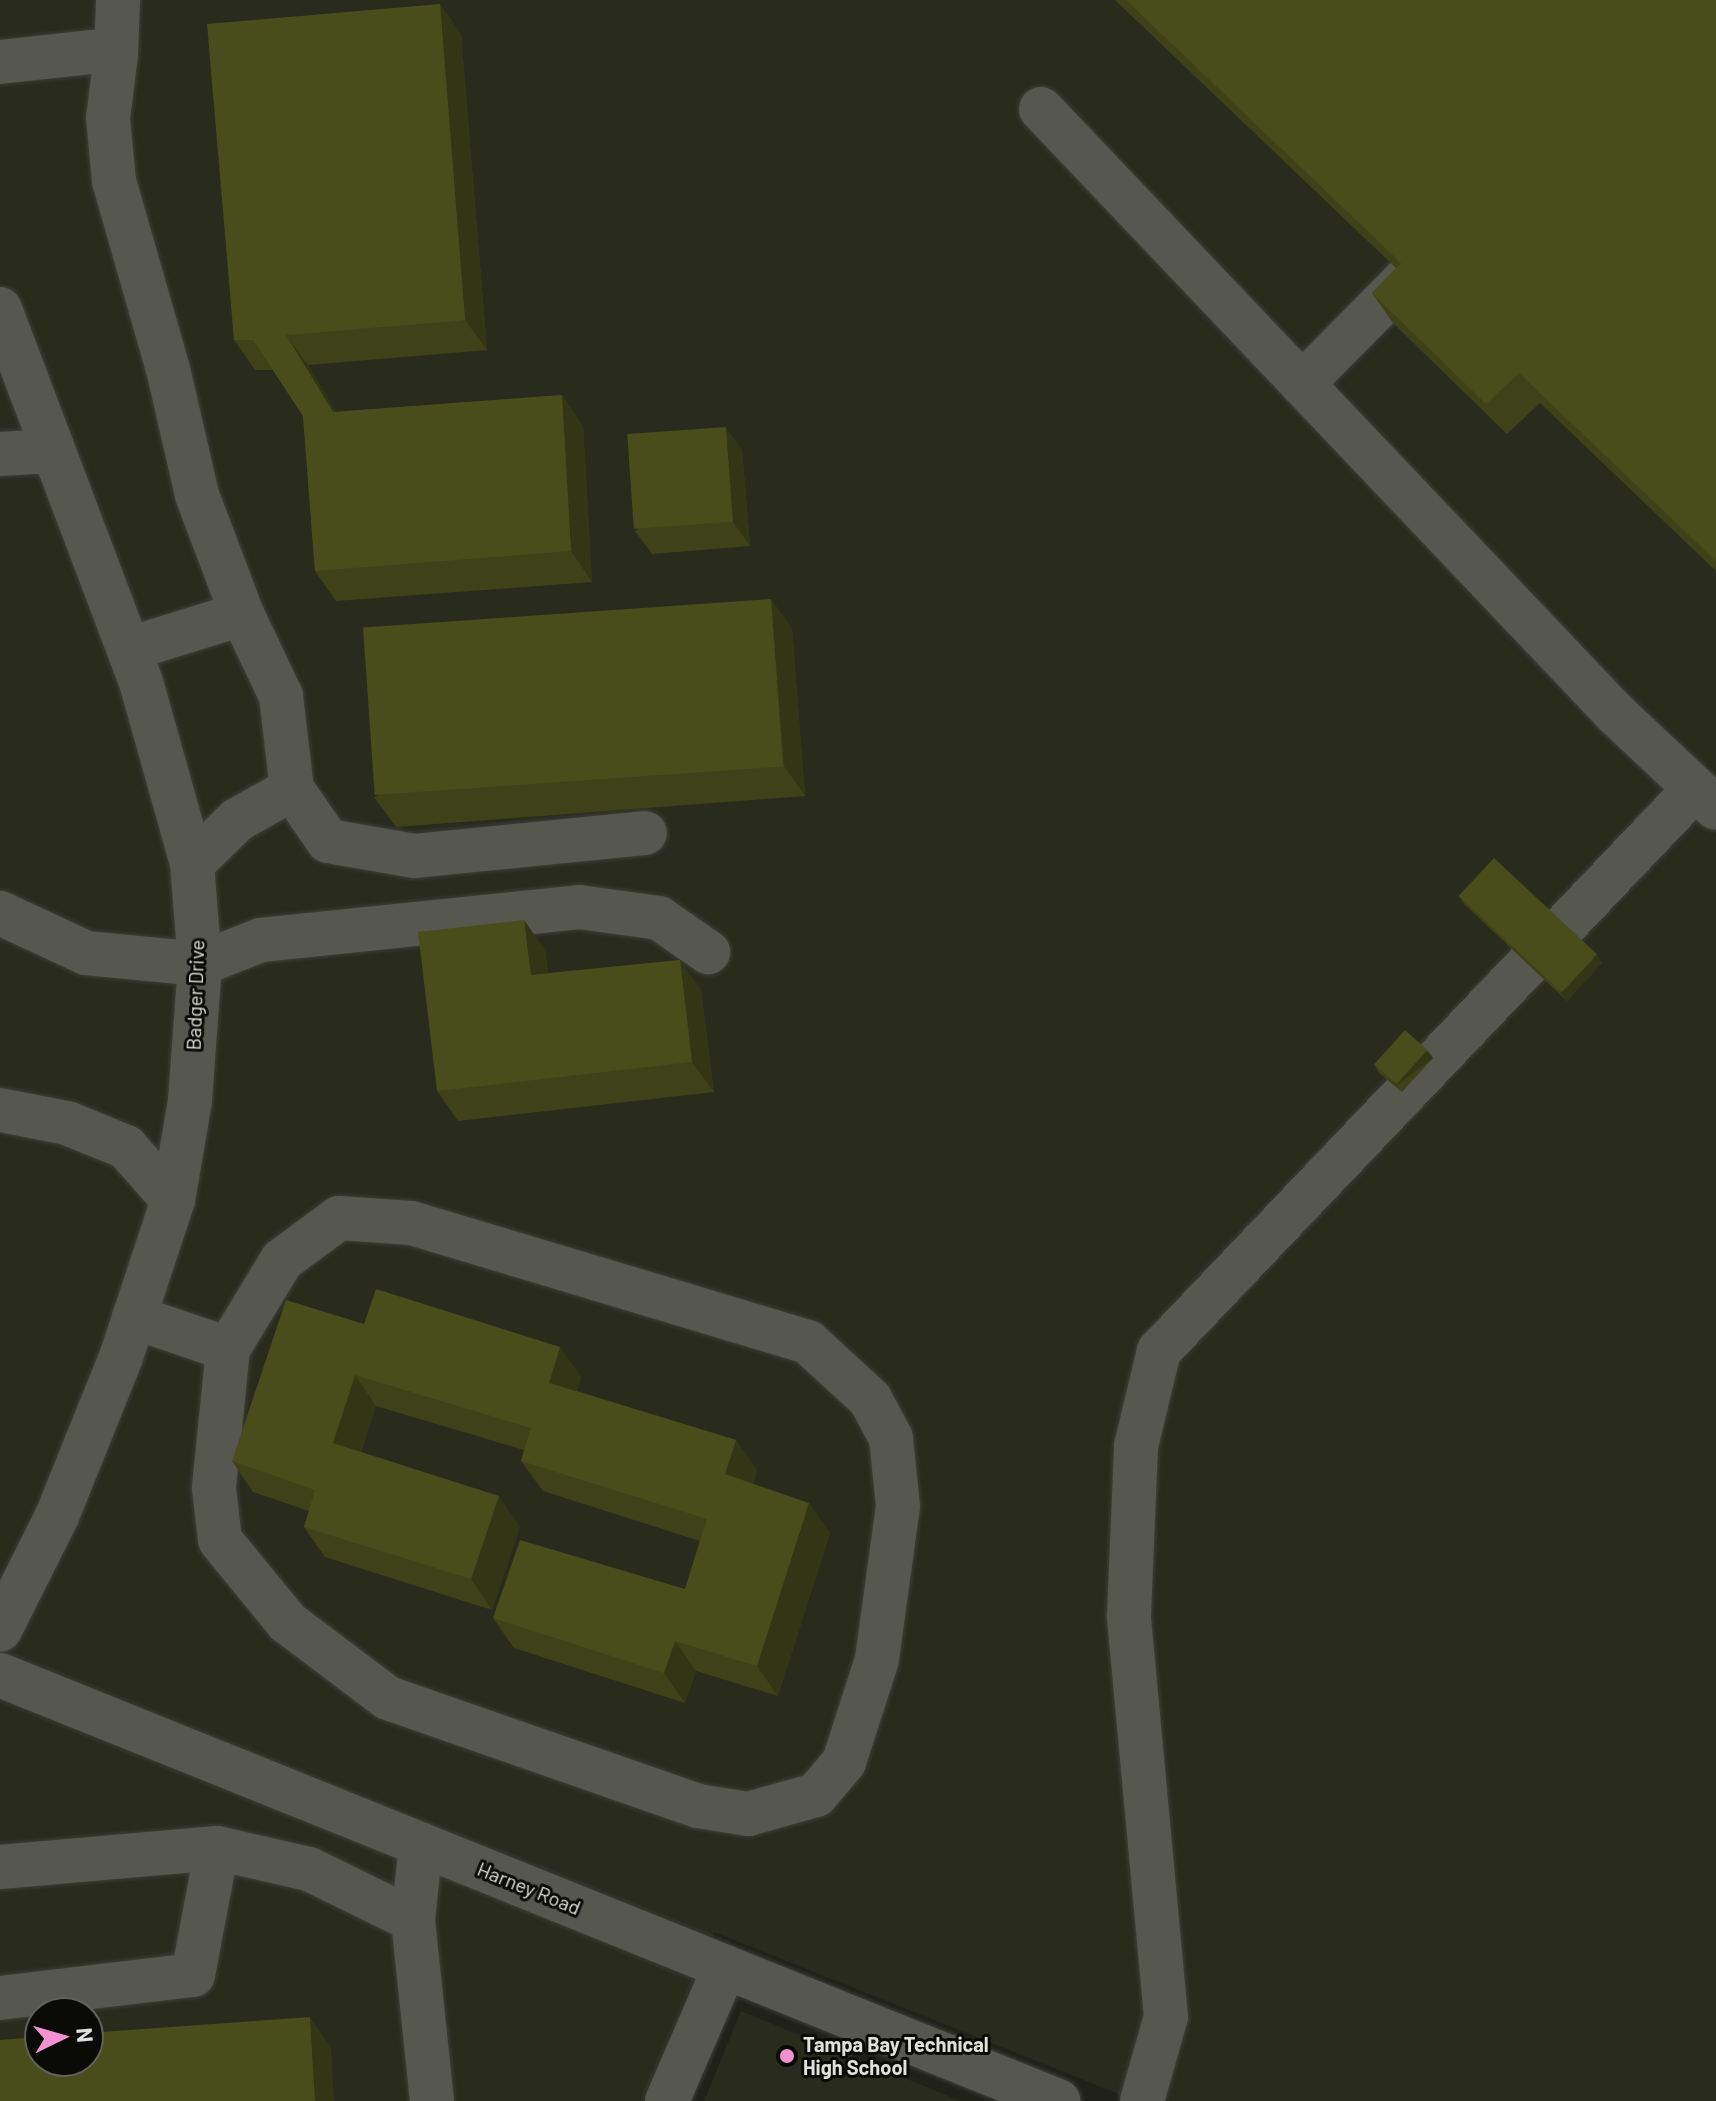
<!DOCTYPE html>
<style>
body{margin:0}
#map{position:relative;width:1716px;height:2101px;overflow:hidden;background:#202119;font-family:Barlow,sans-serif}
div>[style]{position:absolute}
.built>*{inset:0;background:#292b1d}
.roads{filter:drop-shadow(0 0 2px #3d3e39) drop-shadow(0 0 2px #3d3e39)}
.minor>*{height:44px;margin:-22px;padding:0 22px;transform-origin:22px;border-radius:22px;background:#56574e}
.wall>*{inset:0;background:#3f4218}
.shaded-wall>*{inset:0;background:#333614;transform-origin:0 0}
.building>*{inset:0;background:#494d1c;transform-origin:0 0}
.dots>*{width:22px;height:22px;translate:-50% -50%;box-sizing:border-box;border:4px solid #0a0a07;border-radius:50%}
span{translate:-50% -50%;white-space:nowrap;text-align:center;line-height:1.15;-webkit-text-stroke:6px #0a0a07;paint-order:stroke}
.street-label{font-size:20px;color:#e0e1dc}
.poi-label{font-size:20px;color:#e0e1dc;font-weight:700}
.left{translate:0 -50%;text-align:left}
.north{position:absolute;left:24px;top:1997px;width:80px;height:80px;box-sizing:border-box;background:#0a0a07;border:2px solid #60605c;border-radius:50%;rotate:85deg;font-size:22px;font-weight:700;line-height:32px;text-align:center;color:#e0e1dc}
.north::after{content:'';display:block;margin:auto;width:28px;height:36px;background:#f491d3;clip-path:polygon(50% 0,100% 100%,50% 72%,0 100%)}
</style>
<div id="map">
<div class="built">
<div style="clip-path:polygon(evenodd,0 0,1716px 0,1716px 2101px,1136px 2101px,714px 1932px,642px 2101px,0 2101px,0 0,40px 2013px,88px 2013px,88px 2061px,40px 2061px,40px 2013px)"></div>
<div style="clip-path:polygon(741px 2011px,961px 2101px,704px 2101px)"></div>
</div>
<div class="roads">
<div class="minor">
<div style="left:116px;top:55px;width:55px;rotate:-87.9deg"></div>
<div style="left:0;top:62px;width:93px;rotate:-6.2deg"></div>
<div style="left:92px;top:52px;width:24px;rotate:7deg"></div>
<div style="left:116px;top:55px;width:64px;rotate:97.2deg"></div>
<div style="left:108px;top:118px;width:63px;rotate:84.6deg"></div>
<div style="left:114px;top:181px;width:196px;rotate:74deg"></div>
<div style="left:168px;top:369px;width:129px;rotate:77deg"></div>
<div style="left:197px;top:495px;width:127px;rotate:69.3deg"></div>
<div style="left:1041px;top:109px;width:835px;rotate:46.46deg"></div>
<div style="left:1616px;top:714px;width:137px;rotate:43.2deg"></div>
<div style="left:0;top:309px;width:399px;rotate:69.3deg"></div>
<div style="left:141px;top:682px;width:189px;rotate:74.3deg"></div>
<div style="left:192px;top:864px;width:100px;rotate:85.4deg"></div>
<div style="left:200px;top:964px;width:137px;rotate:94.2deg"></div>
<div style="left:190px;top:1101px;width:100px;rotate:99.7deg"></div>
<div style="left:173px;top:1200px;width:165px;rotate:108.3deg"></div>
<div style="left:121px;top:1357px;width:171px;rotate:111.9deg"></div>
<div style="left:57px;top:1516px;width:127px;rotate:116.6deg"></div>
<div style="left:1302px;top:384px;width:149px;rotate:-45.3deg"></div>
<div style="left:0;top:454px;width:53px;rotate:-3.2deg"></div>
<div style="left:129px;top:649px;width:118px;rotate:-17.2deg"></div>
<div style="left:242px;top:614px;width:91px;rotate:64.6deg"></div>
<div style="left:281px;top:696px;width:94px;rotate:83.3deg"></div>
<div style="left:192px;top:864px;width:63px;rotate:-44.4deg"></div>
<div style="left:237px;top:820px;width:63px;rotate:-29.4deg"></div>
<div style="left:292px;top:789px;width:63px;rotate:55.3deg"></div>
<div style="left:328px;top:841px;width:88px;rotate:9.8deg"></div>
<div style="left:415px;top:856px;width:231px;rotate:-5.7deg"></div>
<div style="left:0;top:913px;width:95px;rotate:24.9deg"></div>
<div style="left:86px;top:953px;width:115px;rotate:5.5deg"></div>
<div style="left:200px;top:964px;width:66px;rotate:-21.5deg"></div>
<div style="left:261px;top:940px;width:320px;rotate:-5.9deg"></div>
<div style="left:579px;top:907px;width:81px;rotate:7.8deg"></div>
<div style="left:659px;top:918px;width:60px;rotate:34.8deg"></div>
<div style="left:0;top:1110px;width:68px;rotate:11deg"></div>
<div style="left:67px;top:1123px;width:64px;rotate:22.1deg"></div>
<div style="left:126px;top:1147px;width:71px;rotate:48.4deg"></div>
<div style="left:134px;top:1317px;width:99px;rotate:18.8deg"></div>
<div style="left:228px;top:1349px;width:140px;rotate:95.8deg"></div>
<div style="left:214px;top:1488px;width:52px;rotate:83.4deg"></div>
<div style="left:220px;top:1540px;width:106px;rotate:50.7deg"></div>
<div style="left:287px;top:1622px;width:126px;rotate:37deg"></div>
<div style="left:388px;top:1698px;width:328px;rotate:19.2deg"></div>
<div style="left:698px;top:1806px;width:51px;rotate:9.1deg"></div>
<div style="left:748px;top:1814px;width:71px;rotate:-15.6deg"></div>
<div style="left:816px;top:1795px;width:43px;rotate:-49.7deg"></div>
<div style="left:844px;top:1762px;width:108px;rotate:-72.2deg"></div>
<div style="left:877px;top:1659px;width:154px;rotate:-82.2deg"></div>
<div style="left:898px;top:1506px;width:68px;rotate:-95.9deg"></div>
<div style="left:891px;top:1438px;width:44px;rotate:-118.3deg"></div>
<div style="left:870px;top:1399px;width:84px;rotate:-137.4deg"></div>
<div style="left:808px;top:1342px;width:414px;rotate:-163.3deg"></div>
<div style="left:411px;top:1223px;width:72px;rotate:-176deg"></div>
<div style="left:339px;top:1218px;width:71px;rotate:143.6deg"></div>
<div style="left:282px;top:1260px;width:104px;rotate:121.2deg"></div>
<div style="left:0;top:1675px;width:1141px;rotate:21.93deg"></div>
<div style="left:0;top:1867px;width:218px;rotate:-5deg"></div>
<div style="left:217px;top:1848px;width:94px;rotate:12.9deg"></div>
<div style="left:309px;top:1869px;width:116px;rotate:26.1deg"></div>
<div style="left:413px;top:1920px;width:76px;rotate:-84deg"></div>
<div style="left:413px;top:1920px;width:182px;rotate:84deg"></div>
<div style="left:0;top:1998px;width:194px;rotate:-6.8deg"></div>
<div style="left:193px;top:1975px;width:129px;rotate:-79.3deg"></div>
<div style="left:667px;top:2101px;width:146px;rotate:-66.6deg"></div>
<div style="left:1142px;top:2101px;width:87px;rotate:-74.1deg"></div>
<div style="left:1166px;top:2017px;width:404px;rotate:-95.3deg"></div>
<div style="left:1129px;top:1615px;width:169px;rotate:-87.6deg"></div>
<div style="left:1136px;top:1446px;width:98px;rotate:-76.4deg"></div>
<div style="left:1159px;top:1351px;width:777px;rotate:-46.36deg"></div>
</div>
</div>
<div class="wall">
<div style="clip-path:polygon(1115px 0,1716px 0,1716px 571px,1540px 403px,1507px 434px,1393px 323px,1372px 293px,1396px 268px)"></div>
<div style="clip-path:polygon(440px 4px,461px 34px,487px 350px,308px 365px,336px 412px,562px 395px,583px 426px,592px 582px,336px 601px,315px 571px,303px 416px,273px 370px,255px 370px,234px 340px)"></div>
<div style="clip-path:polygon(742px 450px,750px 546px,652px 554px,635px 531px)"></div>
<div style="clip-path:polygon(771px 599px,792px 629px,805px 796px,396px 827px,374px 797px)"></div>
<div style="clip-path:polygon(1459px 896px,1602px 963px,1567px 1001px,1464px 904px)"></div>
<div style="clip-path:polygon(545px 950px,548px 973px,680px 960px,701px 990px,714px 1092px,458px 1121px,437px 1091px)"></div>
<div style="clip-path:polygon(1433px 1058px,1402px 1092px,1379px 1073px,1374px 1064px)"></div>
<div style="clip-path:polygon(364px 1324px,560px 1347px,581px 1377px,577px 1391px,736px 1440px,757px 1470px,753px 1484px,830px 1533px,778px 1696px,696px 1671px,685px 1703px,514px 1648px,493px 1618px,685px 1589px,700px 1541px,543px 1491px,521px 1461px,524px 1450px,376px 1406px,361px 1452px,520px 1526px,492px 1610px,325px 1557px,304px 1527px,309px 1511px,253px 1492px,232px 1461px)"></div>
</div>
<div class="shaded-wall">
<div style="clip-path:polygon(440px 4px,461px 34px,487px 350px,465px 320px)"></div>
<div style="clip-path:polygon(286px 335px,308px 365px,354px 443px,333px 412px)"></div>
<div style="clip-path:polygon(562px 395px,583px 426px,592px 582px,571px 551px)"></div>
<div style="clip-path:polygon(726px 427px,742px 450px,750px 546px,733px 522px)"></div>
<div style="clip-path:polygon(771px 599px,792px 629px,805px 796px,784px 766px)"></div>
<div style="clip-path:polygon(524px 920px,545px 950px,552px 1005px,531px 975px)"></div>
<div style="clip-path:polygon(1597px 955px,1602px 963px,1567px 1001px,1561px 993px)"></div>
<div style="clip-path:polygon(680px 960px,701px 990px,714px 1092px,692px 1062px)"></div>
<div style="left:1427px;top:1050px;width:10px;height:46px;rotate:53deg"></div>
<div style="clip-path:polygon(560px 1347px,581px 1377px,570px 1413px,549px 1383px)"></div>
<div style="clip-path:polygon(355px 1375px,376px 1406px,354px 1473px,333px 1443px)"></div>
<div style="clip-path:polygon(736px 1440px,757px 1470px,746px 1504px,725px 1474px)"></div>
<div style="clip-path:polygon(499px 1496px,520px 1526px,492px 1610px,471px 1579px)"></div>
<div style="clip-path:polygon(809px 1503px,830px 1533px,778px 1696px,757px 1666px)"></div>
<div style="clip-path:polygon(675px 1641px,696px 1671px,685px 1703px,664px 1673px)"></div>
<div style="clip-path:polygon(310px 2017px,331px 2047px,334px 2101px,315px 2101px)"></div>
</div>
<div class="building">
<div style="clip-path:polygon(1126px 0,1716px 0,1716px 561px,1519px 373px,1486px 404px,1372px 293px,1401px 263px)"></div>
<div style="clip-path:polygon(440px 4px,465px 320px,286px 335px,333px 412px,562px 395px,571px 551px,315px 571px,303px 416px,253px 340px,234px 340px,207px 24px)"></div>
<div style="left:726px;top:427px;width:95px;height:99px;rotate:86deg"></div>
<div style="left:771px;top:599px;width:168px;height:409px;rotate:86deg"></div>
<div style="left:1494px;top:858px;width:141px;height:52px;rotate:43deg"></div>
<div style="clip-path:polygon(524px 920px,531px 975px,680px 960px,692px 1062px,437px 1091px,418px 932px)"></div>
<div style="left:1405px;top:1030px;width:30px;height:46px;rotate:42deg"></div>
<div style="clip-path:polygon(376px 1289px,560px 1347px,549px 1383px,736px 1440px,725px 1474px,809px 1503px,757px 1666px,675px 1641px,664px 1673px,493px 1618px,520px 1540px,685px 1589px,707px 1519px,521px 1461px,531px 1428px,355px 1375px,333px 1443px,499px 1496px,471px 1579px,304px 1527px,315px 1490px,232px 1461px,286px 1300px,364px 1324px)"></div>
<div style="clip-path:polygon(310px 2017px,315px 2101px,0 2101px,0 2040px,40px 2037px,40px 2061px,88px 2061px,88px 2033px)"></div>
</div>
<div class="dots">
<div style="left:787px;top:2056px;background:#f491d3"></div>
</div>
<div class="street-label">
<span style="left:195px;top:995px;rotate:-88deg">Badger Drive</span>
<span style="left:529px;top:1888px;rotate:22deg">Harney Road</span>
</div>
<div class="poi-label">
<span class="left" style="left:803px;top:2056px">Tampa Bay Technical<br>High School</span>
</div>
<div class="north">N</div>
</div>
